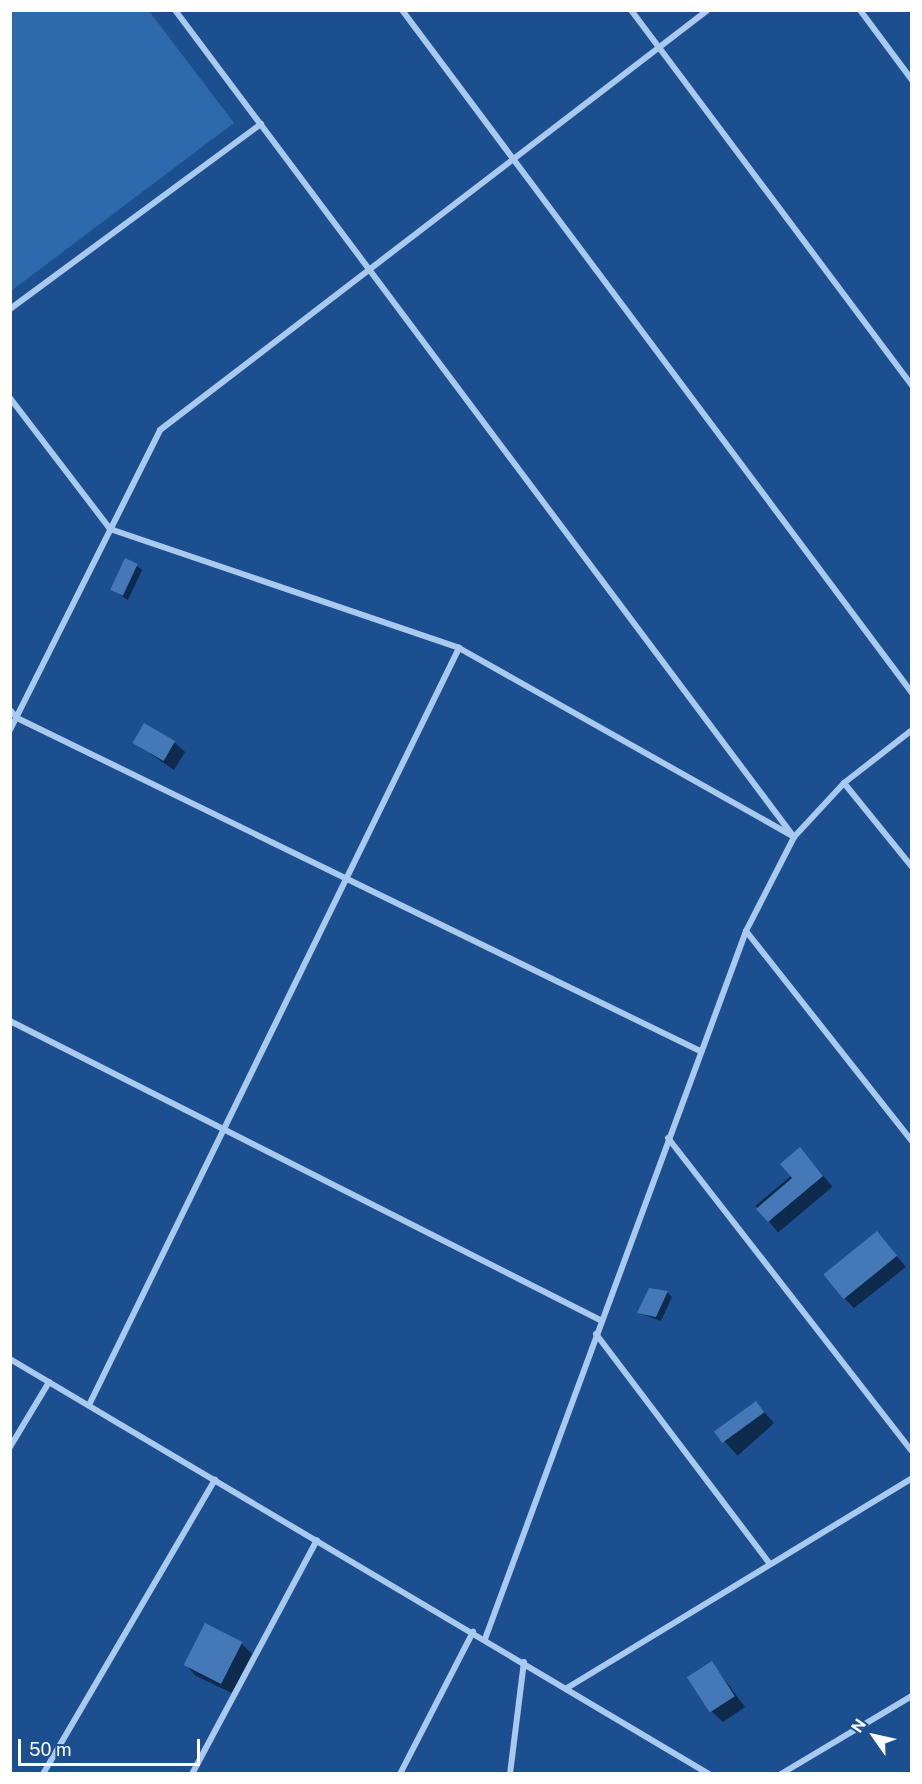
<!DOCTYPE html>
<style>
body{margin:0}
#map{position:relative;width:922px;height:1784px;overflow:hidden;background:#1b4f8f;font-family:"Public Sans",sans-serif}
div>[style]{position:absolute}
.green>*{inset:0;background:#2e69ad}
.shadow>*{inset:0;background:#0007;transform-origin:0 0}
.building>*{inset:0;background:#4478b7;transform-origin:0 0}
.street>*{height:6px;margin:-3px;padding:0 3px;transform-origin:3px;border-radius:3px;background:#a9c9ee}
span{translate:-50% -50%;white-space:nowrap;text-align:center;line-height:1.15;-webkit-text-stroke:6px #1b4f8f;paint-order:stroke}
.frame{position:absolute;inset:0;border:12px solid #fff;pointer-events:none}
.north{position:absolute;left:844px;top:1706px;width:60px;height:60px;-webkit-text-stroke:4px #1b4f8f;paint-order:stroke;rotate:304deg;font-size:16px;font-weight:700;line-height:24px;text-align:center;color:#fff}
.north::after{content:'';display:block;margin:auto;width:21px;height:27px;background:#fff;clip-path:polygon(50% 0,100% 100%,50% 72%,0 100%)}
.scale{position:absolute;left:18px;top:1739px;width:182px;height:27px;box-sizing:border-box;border:3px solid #fff;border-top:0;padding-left:8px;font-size:18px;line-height:21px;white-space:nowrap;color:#fff;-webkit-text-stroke:4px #1b4f8f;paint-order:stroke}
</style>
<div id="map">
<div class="green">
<div style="clip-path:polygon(11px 10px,149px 11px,234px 123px,11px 291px)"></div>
</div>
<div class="shadow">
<div style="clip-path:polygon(137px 566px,142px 570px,128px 600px,111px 589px)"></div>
<div style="clip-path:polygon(174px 742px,185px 752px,174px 770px,135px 743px)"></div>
<div style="left:810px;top:1160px;width:35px;height:71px;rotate:50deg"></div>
<div style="clip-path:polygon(877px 1233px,906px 1267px,854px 1308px,844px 1298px)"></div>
<div style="clip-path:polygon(667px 1292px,672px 1297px,661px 1321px,639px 1313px)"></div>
<div style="left:756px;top:1403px;width:27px;height:49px;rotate:48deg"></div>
<div style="clip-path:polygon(241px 1643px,252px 1654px,232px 1693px,196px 1676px,186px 1665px)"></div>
<div style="clip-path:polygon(712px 1663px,745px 1707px,723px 1722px,712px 1712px)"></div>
</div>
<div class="building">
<div style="left:125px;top:558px;width:14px;height:35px;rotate:25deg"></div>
<div style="left:144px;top:723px;width:36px;height:23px;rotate:30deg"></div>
<div style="clip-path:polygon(800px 1147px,823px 1176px,768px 1222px,756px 1209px,792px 1178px,780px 1164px)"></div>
<div style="left:877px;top:1231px;width:32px;height:69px;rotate:51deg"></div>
<div style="clip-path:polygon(649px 1288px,668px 1291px,656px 1317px,637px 1313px)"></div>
<div style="left:756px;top:1401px;width:14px;height:52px;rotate:54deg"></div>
<div style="left:205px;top:1623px;width:42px;height:47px;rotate:27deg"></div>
<div style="left:712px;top:1661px;width:42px;height:30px;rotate:57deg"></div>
</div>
<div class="street">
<div style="left:175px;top:10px;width:1033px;rotate:53.19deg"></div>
<div style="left:402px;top:10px;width:852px;rotate:53.25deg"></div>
<div style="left:631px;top:10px;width:469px;rotate:53.2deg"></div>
<div style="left:860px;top:10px;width:87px;rotate:53.4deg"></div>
<div style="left:10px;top:309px;width:312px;rotate:-36.4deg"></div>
<div style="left:10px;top:398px;width:165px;rotate:52.6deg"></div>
<div style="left:110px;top:529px;width:369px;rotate:18.8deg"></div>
<div style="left:459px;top:648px;width:381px;rotate:29.4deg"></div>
<div style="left:10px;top:710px;width:11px;rotate:49deg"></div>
<div style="left:17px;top:718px;width:760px;rotate:25.99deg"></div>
<div style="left:10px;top:730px;width:335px;rotate:-63.4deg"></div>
<div style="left:160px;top:430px;width:690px;rotate:-37.47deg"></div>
<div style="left:844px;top:783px;width:108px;rotate:51deg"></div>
<div style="left:746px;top:931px;width:268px;rotate:51.7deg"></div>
<div style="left:10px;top:1021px;width:661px;rotate:26.87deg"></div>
<div style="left:668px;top:1138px;width:397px;rotate:52.1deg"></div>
<div style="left:596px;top:1334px;width:288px;rotate:52.9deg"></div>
<div style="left:10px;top:1359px;width:813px;rotate:30.7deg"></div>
<div style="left:89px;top:1405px;width:843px;rotate:-63.95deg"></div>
<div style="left:10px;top:1447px;width:76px;rotate:-59deg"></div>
<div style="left:485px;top:1639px;width:755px;rotate:-69.76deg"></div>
<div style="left:746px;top:931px;width:106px;rotate:-62.9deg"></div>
<div style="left:794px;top:837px;width:74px;rotate:-47.2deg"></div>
<div style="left:844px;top:783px;width:86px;rotate:-37.9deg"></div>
<div style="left:567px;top:1688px;width:404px;rotate:-31.3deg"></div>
<div style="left:43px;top:1774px;width:341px;rotate:-59.7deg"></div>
<div style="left:192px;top:1774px;width:265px;rotate:-61.9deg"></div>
<div style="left:400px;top:1774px;width:160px;rotate:-62.8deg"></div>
<div style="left:510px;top:1774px;width:113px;rotate:-82.9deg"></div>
<div style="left:781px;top:1774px;width:152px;rotate:-30.8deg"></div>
</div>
<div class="frame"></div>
<div class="north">N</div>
<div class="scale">50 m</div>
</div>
